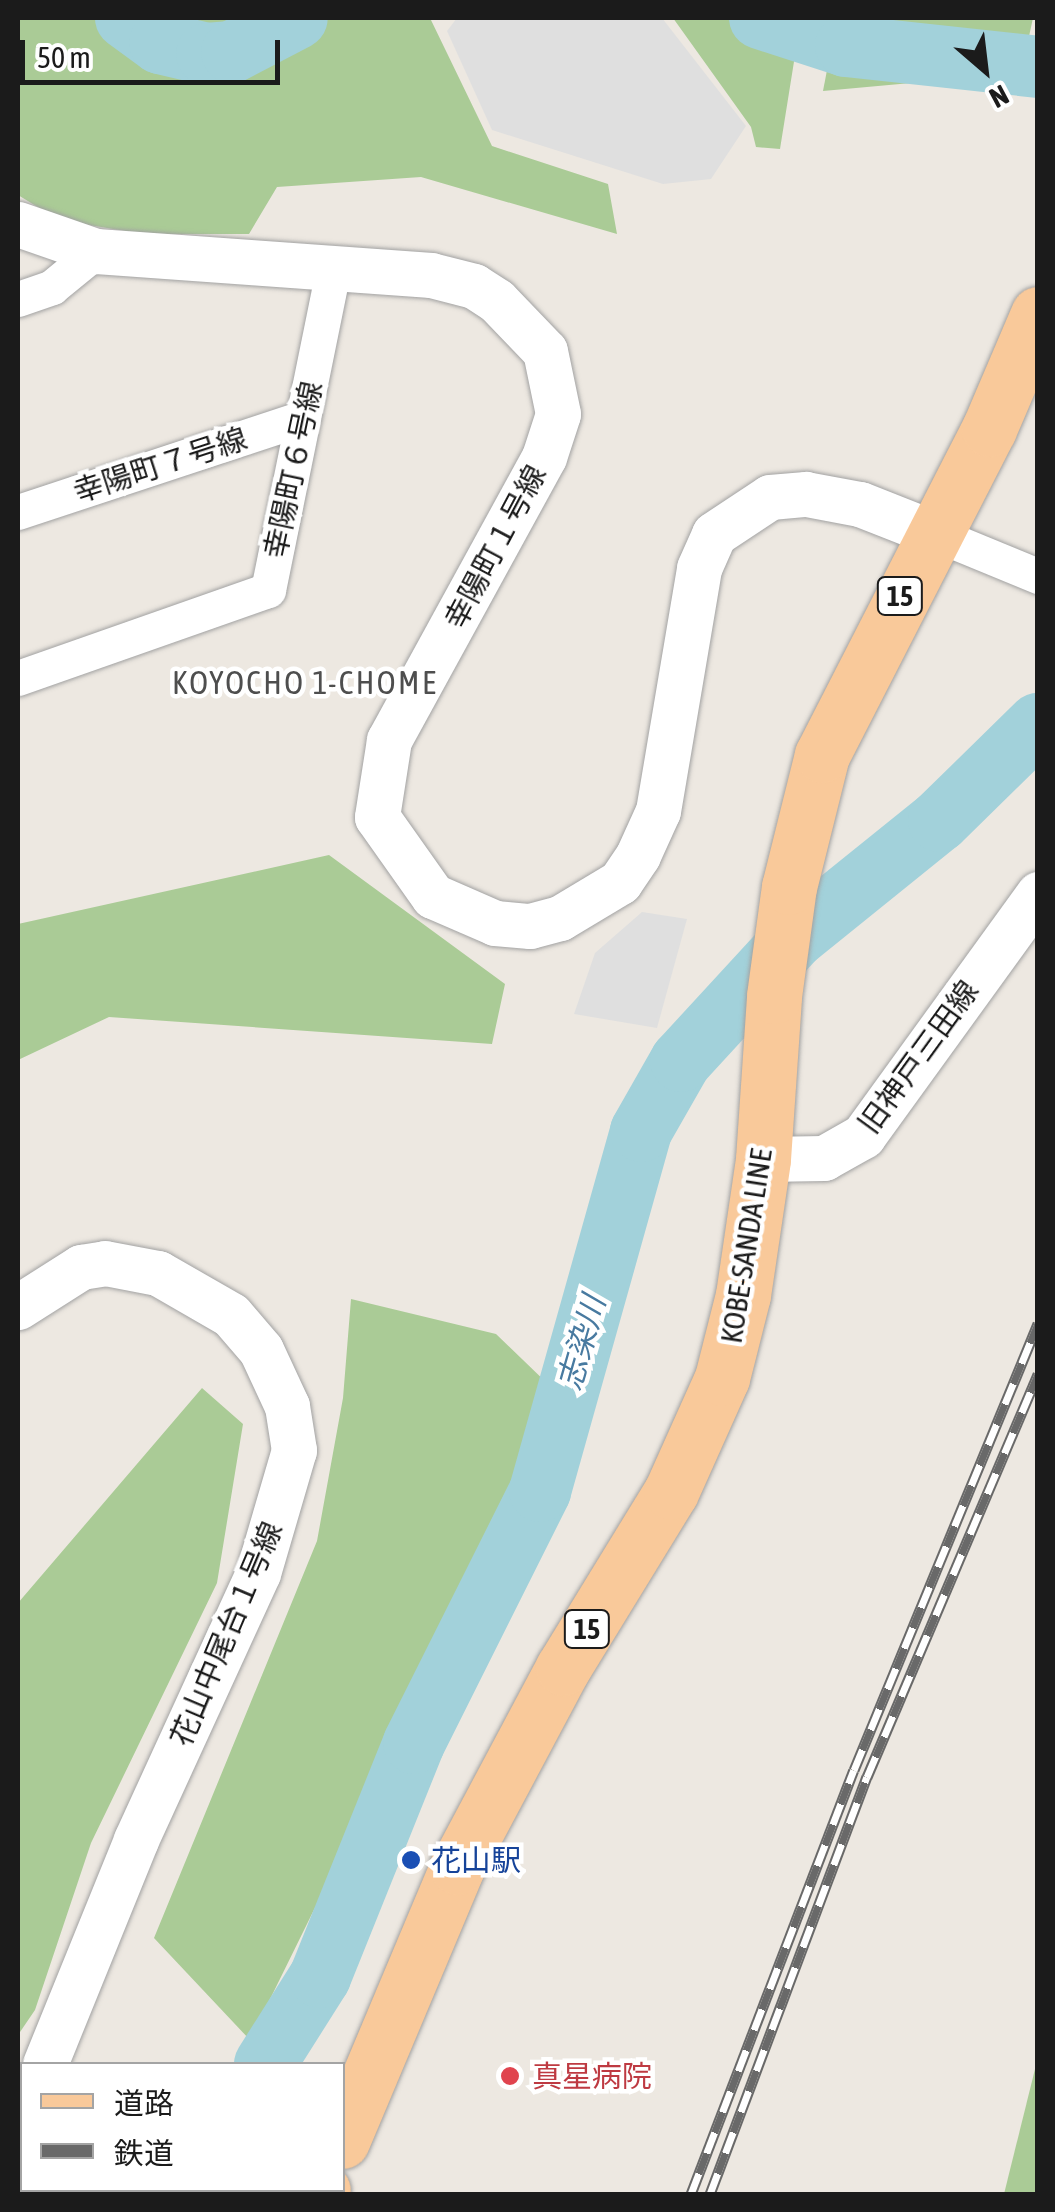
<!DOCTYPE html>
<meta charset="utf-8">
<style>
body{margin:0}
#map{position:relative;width:1055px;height:2212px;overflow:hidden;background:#ede8e1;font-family:"Asap Condensed","Noto Sans JP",sans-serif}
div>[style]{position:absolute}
.forest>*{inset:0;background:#aacb96}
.parking>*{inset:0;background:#dfdfdf}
.river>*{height:62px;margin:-31px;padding:0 31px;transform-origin:31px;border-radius:31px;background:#a2d1da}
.roads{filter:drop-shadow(0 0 2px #a2a2a2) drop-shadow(0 0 2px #a2a2a2)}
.minor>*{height:35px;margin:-17.5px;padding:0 17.5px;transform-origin:17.5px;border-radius:17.5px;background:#fff}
.tertiary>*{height:45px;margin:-22.5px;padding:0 22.5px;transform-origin:22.5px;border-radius:22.5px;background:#fff}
.primary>*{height:55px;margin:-27.5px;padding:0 27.5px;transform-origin:27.5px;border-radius:27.5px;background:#f9c99a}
.rail>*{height:11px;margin-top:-5.5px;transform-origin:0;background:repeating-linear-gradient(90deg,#fff 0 22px,#696969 0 44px);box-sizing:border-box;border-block:2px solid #696969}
.dots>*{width:28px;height:28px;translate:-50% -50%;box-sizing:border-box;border:5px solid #fff;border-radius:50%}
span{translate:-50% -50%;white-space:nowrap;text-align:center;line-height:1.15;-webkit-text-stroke:9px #fff;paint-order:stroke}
.shield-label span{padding:2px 8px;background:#fff;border:2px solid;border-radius:8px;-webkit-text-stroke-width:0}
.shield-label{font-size:28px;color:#1b1b1b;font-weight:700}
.street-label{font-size:30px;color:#1b1b1b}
.transit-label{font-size:30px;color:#164399}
.left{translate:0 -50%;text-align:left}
.health-label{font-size:30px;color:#be3a42}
.neighbourhood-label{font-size:32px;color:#4e4e4e;letter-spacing:2.5px}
.water-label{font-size:32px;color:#487aa0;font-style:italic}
.frame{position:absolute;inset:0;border:20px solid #1b1b1b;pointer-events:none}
.legend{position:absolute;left:20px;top:2062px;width:325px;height:130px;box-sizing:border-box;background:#fff;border:2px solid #a4a4a4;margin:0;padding:12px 18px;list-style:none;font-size:30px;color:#1b1b1b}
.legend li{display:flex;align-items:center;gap:20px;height:50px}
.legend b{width:50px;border:2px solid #a4a4a4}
.north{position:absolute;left:935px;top:20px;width:100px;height:100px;-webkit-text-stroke:8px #fff;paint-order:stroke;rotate:152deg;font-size:28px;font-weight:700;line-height:40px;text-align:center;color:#1b1b1b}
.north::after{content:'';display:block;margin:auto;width:35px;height:45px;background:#1b1b1b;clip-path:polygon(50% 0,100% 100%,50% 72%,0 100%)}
.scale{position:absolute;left:20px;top:40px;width:260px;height:45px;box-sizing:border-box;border:5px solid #1b1b1b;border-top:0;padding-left:12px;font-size:30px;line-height:35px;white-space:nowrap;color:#1b1b1b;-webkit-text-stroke:8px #fff;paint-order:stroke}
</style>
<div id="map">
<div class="forest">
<div style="clip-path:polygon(18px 18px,430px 18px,492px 146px,608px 184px,617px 234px,421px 177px,277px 187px,249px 234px,143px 234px,59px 220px,18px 195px)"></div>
<div style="clip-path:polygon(673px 18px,801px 18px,780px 149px,756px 147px,751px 127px)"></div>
<div style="clip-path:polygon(837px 18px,1033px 18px,1021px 73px,823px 91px)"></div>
<div style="clip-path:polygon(329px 855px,505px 984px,492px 1044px,109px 1017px,18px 1060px,18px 924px)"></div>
<div style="clip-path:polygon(351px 1299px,496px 1334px,552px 1388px,455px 1623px,250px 2040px,154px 1938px,317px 1541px,343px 1398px)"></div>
<div style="clip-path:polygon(202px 1388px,243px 1424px,217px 1583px,91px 1843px,35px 2010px,18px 2035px,18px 1603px)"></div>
<div style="clip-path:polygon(1037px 2061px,1037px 2194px,1004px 2194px)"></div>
</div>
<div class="parking">
<div style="clip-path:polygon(457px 18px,662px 18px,746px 126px,711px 179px,663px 184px,492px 130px,447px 31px)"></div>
<div style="clip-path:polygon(642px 912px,687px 919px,657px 1028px,574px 1014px,595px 953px)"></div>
</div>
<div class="river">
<div style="left:126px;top:18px;width:42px;rotate:36.3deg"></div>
<div style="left:160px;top:43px;width:48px;rotate:13.2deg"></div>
<div style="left:207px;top:54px;width:25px;rotate:-5deg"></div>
<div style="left:232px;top:52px;width:73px;rotate:-27.6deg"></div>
<div style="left:760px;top:18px;width:90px;rotate:18deg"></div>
<div style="left:846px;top:46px;width:193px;rotate:6.2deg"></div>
<div style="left:265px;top:2064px;width:103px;rotate:-57.7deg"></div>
<div style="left:320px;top:1977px;width:252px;rotate:-68.1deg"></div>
<div style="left:414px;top:1743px;width:282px;rotate:-63.4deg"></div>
<div style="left:540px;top:1491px;width:374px;rotate:-74.3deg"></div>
<div style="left:641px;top:1131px;width:81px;rotate:-60.3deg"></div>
<div style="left:681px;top:1061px;width:168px;rotate:-47.4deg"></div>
<div style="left:795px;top:937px;width:185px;rotate:-38.9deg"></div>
<div style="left:939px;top:821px;width:139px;rotate:-44.4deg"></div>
<div style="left:186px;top:2194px;width:5px;rotate:-53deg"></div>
</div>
<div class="roads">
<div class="minor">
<div style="left:18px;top:299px;width:36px;rotate:-19deg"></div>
<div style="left:52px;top:287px;width:57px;rotate:-39.3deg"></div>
<div style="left:18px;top:512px;width:300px;rotate:-18.3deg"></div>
<div style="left:931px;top:532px;width:116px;rotate:22.4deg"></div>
<div style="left:18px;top:678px;width:265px;rotate:-19.4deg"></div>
<div style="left:268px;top:590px;width:331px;rotate:-78.5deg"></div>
</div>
<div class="tertiary">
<div style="left:18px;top:224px;width:83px;rotate:19.1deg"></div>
<div style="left:96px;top:251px;width:336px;rotate:4.1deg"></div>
<div style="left:431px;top:275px;width:44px;rotate:14.3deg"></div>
<div style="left:474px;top:286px;width:27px;rotate:33deg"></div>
<div style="left:497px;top:301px;width:69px;rotate:46.2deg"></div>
<div style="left:545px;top:351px;width:64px;rotate:78.3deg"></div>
<div style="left:558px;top:414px;width:45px;rotate:108deg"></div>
<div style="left:544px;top:457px;width:323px;rotate:118.7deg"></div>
<div style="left:389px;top:740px;width:78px;rotate:98.9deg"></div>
<div style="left:377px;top:817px;width:97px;rotate:54.7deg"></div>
<div style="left:433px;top:896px;width:68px;rotate:23.5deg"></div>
<div style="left:495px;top:923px;width:35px;rotate:5deg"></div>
<div style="left:530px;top:926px;width:31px;rotate:-15deg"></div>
<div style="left:560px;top:918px;width:70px;rotate:-31deg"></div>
<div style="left:620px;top:882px;width:32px;rotate:-56deg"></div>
<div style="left:638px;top:855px;width:48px;rotate:-65.6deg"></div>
<div style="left:658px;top:811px;width:246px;rotate:-80.4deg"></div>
<div style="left:699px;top:568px;width:37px;rotate:-66deg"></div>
<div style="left:714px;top:534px;width:67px;rotate:-33.5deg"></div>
<div style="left:770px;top:497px;width:36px;rotate:-5deg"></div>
<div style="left:806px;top:494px;width:55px;rotate:10.5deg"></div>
<div style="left:860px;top:504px;width:76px;rotate:21.5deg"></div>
<div style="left:763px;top:1159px;width:61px;rotate:-0.9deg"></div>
<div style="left:824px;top:1158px;width:45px;rotate:-29.4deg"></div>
<div style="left:863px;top:1136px;width:299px;rotate:-54.1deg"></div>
<div style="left:18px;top:1307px;width:75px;rotate:-32.4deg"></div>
<div style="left:81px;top:1267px;width:24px;rotate:-9deg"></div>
<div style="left:105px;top:1263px;width:54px;rotate:10.7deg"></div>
<div style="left:158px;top:1273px;width:84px;rotate:29.9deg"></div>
<div style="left:231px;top:1315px;width:46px;rotate:49.4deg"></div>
<div style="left:261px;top:1350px;width:62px;rotate:65.1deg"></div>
<div style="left:287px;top:1406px;width:45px;rotate:81deg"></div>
<div style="left:294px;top:1450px;width:128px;rotate:106.3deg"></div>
<div style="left:258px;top:1573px;width:294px;rotate:114.6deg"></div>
<div style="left:136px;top:1840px;width:242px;rotate:112.1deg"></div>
<div style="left:18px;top:2117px;width:4px;rotate:14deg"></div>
<div style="left:253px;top:2190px;width:15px;rotate:16deg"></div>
</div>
<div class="primary">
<div style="left:342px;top:2141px;width:297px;rotate:-67.2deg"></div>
<div style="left:457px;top:1867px;width:225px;rotate:-62deg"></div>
<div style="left:563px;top:1668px;width:206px;rotate:-58.5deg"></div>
<div style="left:671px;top:1492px;width:125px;rotate:-65.9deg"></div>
<div style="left:722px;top:1378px;width:86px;rotate:-75.8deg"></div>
<div style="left:743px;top:1295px;width:137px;rotate:-81.6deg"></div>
<div style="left:763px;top:1159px;width:163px;rotate:-86.1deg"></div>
<div style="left:774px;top:996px;width:110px;rotate:-82.2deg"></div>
<div style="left:789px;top:887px;width:136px;rotate:-76deg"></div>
<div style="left:822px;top:755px;width:366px;rotate:-62.9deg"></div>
<div style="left:989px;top:429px;width:125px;rotate:-66.9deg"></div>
<div style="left:321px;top:2194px;width:4px;rotate:-63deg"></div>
</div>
</div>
<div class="rail">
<div style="left:691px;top:2194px;width:454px;rotate:-69deg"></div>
<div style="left:854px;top:1770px;width:483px;rotate:-67.6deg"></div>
<div style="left:710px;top:2194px;width:446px;rotate:-69.4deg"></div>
<div style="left:867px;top:1777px;width:438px;rotate:-67deg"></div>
</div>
<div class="dots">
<div style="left:411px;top:1860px;background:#1a4fb4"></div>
<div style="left:510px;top:2076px;background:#e0444e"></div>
</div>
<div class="shield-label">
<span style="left:900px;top:596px">15</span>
<span style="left:587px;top:1629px">15</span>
</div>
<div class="street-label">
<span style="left:160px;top:465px;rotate:-18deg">幸陽町７号線</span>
<span style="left:293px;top:470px;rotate:-78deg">幸陽町６号線</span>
<span style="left:495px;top:547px;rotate:-62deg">幸陽町１号線</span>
<span style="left:918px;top:1057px;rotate:-54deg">旧神戸三田線</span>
<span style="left:746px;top:1246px;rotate:-81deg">KOBE-SANDA LINE</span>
<span style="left:226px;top:1634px;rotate:-67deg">花山中尾台１号線</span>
</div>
<div class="transit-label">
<span class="left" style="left:431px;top:1860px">花山駅</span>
</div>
<div class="health-label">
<span class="left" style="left:532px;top:2076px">真星病院</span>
</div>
<div class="neighbourhood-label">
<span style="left:305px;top:683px">KOYOCHO 1-CHOME</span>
</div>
<div class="water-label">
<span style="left:582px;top:1343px;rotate:-74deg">志染川</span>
</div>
<div class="frame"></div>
<ul class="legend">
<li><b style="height:12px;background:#f9c99a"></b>道路</li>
<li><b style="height:12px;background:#696969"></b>鉄道</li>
</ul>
<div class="north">N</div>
<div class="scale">50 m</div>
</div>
